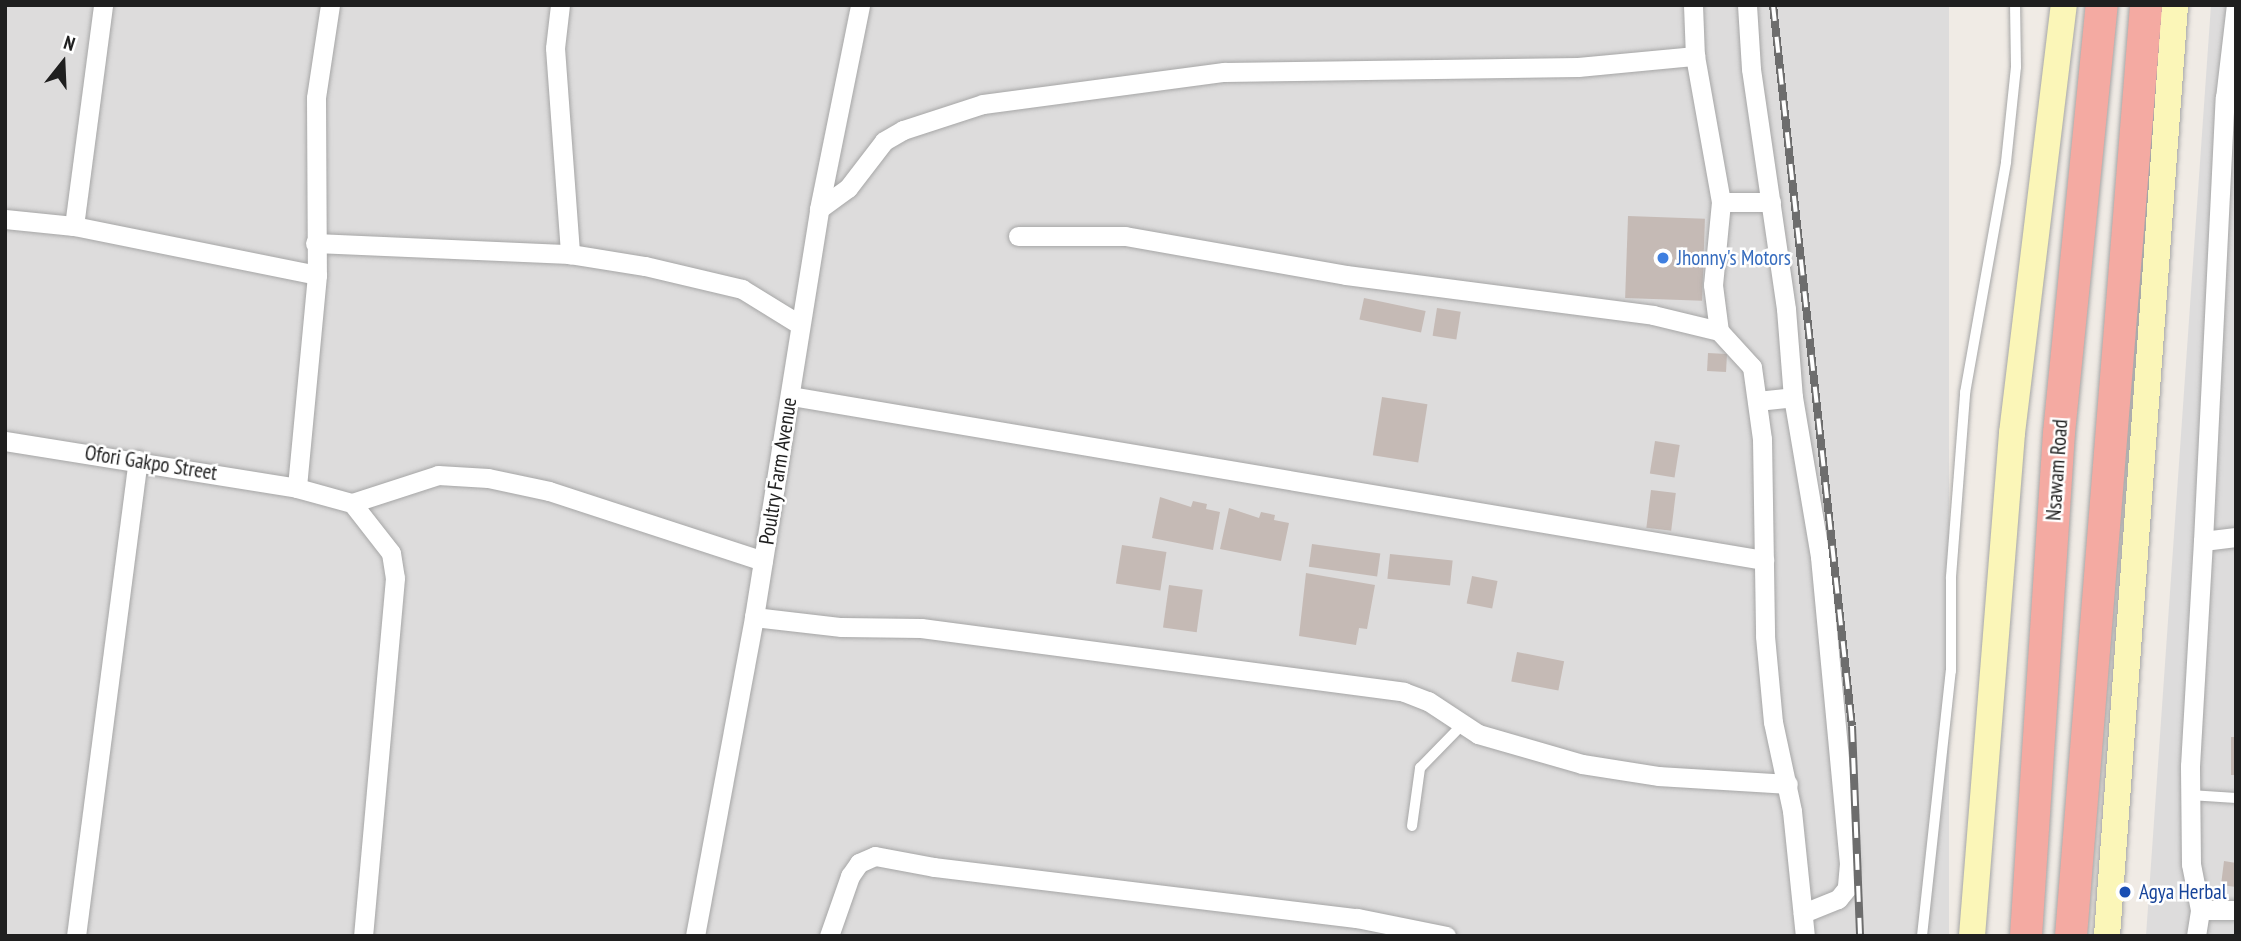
<!DOCTYPE html>
<style>
body{margin:0}
#map{position:relative;width:2241px;height:941px;overflow:hidden;background:#f0ebe5;font-family:"PT Sans Narrow",sans-serif}
div>[style]{position:absolute}
.residential>*{inset:0;background:#dddcdc;transform-origin:0 0}
.building>*{inset:0;background:#c5bab5;transform-origin:0 0}
.roads{filter:drop-shadow(0 0 2px #a6a6a6) drop-shadow(0 0 2px #a6a6a6)}
.service>*{height:10px;margin:-5px;padding:0 5px;transform-origin:5px;border-radius:5px;background:#fff}
.minor>*{height:19px;margin:-9.5px;padding:0 9.5px;transform-origin:9.5px;border-radius:9.5px;background:#fff}
.secondary>*{height:26px;margin:-13px;padding:0 13px;transform-origin:13px;border-radius:13px;background:#fbf6b8}
.trunk>*{height:32px;margin:-16px;padding:0 16px;transform-origin:16px;border-radius:16px;background:#f4aaa2}
.rail>*{height:8px;margin-top:-4px;transform-origin:0;background:repeating-linear-gradient(90deg,#fff 0 16px,#6d6d6d 0 32px);box-sizing:border-box;border-block:2px solid #6d6d6d}
.dots>*{width:19px;height:19px;translate:-50% -50%;box-sizing:border-box;border:4px solid #fff;border-radius:50%}
span{translate:-50% -50%;white-space:nowrap;text-align:center;line-height:1.15;-webkit-text-stroke:5px #fff;paint-order:stroke}
.shop-label{font-size:21px;color:#366cbe}
.left{translate:0 -50%;text-align:left}
.street-label{font-size:21px;color:#1f1f1f}
.transit-label{font-size:21px;color:#164399}
.frame{position:absolute;inset:0;border:7px solid #1f1f1f;pointer-events:none}
.north{position:absolute;left:28px;top:28px;width:70px;height:70px;-webkit-text-stroke:5px #fff;paint-order:stroke;rotate:18deg;font-size:19px;font-weight:700;line-height:28px;text-align:center;color:#1f1f1f}
.north::after{content:'';display:block;margin:auto;width:24px;height:32px;background:#1f1f1f;clip-path:polygon(50% 0,100% 100%,50% 72%,0 100%)}
</style>
<div id="map">
<div class="residential">
<div style="left:5px;top:5px;width:1944px;height:931px"></div>
<div style="clip-path:polygon(2211px 5px,2236px 5px,2236px 936px,2146px 936px)"></div>
</div>
<div class="building">
<div style="left:1628px;top:216px;width:77px;height:82px;rotate:2deg"></div>
<div style="left:1364px;top:298px;width:63px;height:22px;rotate:12deg"></div>
<div style="left:1437px;top:308px;width:24px;height:28px;rotate:9deg"></div>
<div style="left:1708px;top:353px;width:19px;height:18px;rotate:3deg"></div>
<div style="left:1382px;top:397px;width:46px;height:59px;rotate:9deg"></div>
<div style="left:1655px;top:441px;width:25px;height:33px;rotate:9deg"></div>
<div style="left:1651px;top:490px;width:25px;height:38px;rotate:7deg"></div>
<div style="clip-path:polygon(1160px 497px,1191px 507px,1193px 501px,1207px 504px,1206px 509px,1220px 512px,1213px 550px,1152px 538px)"></div>
<div style="clip-path:polygon(1229px 508px,1259px 518px,1261px 512px,1275px 515px,1274px 520px,1289px 523px,1281px 561px,1220px 549px)"></div>
<div style="left:1312px;top:544px;width:69px;height:23px;rotate:8deg"></div>
<div style="left:1122px;top:545px;width:45px;height:39px;rotate:9deg"></div>
<div style="left:1390px;top:554px;width:63px;height:25px;rotate:6deg"></div>
<div style="clip-path:polygon(1306px 573px,1375px 585px,1367px 629px,1359px 628px,1356px 645px,1299px 636px)"></div>
<div style="left:1472px;top:576px;width:26px;height:28px;rotate:11deg"></div>
<div style="left:1169px;top:585px;width:34px;height:43px;rotate:8deg"></div>
<div style="left:1517px;top:652px;width:48px;height:30px;rotate:11deg"></div>
<div style="left:2231px;top:737px;width:5px;height:38px"></div>
<div style="clip-path:polygon(2224px 861px,2236px 863px,2236px 887px,2221px 885px)"></div>
</div>
<div class="roads">
<div class="service">
<div style="left:2190px;top:795px;width:46px;rotate:3.7deg"></div>
<div style="left:1412px;top:826px;width:59px;rotate:-82.1deg"></div>
<div style="left:1420px;top:768px;width:60px;rotate:-45.7deg"></div>
<div style="left:1922px;top:936px;width:267px;rotate:-83.8deg"></div>
<div style="left:1951px;top:671px;width:94px;rotate:-90deg"></div>
<div style="left:1951px;top:577px;width:185px;rotate:-85.6deg"></div>
<div style="left:1965px;top:393px;width:235px;rotate:-79.9deg"></div>
<div style="left:2006px;top:162px;width:96px;rotate:-84deg"></div>
<div style="left:2016px;top:67px;width:62px;rotate:-90.9deg"></div>
</div>
<div class="minor">
<div style="left:330px;top:5px;width:94px;rotate:98.6deg"></div>
<div style="left:316px;top:98px;width:177px;rotate:89.7deg"></div>
<div style="left:317px;top:275px;width:214px;rotate:95.4deg"></div>
<div style="left:297px;top:488px;width:57px;rotate:15.3deg"></div>
<div style="left:352px;top:503px;width:63px;rotate:52deg"></div>
<div style="left:391px;top:553px;width:25px;rotate:81deg"></div>
<div style="left:395px;top:578px;width:359px;rotate:95.1deg"></div>
<div style="left:560px;top:5px;width:43px;rotate:96.6deg"></div>
<div style="left:555px;top:48px;width:207px;rotate:85.8deg"></div>
<div style="left:1693px;top:5px;width:51px;rotate:87.8deg"></div>
<div style="left:1695px;top:56px;width:148px;rotate:79.9deg"></div>
<div style="left:1721px;top:202px;width:83px;rotate:95.5deg"></div>
<div style="left:1713px;top:285px;width:46px;rotate:82.6deg"></div>
<div style="left:1719px;top:331px;width:49px;rotate:47.5deg"></div>
<div style="left:1752px;top:367px;width:73px;rotate:82.1deg"></div>
<div style="left:1762px;top:439px;width:197px;rotate:89.1deg"></div>
<div style="left:1765px;top:636px;width:86px;rotate:84.7deg"></div>
<div style="left:1773px;top:722px;width:91px;rotate:77.9deg"></div>
<div style="left:1792px;top:811px;width:126px;rotate:84.1deg"></div>
<div style="left:1747px;top:5px;width:64px;rotate:86.4deg"></div>
<div style="left:1751px;top:69px;width:243px;rotate:81.7deg"></div>
<div style="left:1786px;top:309px;width:88px;rotate:85.5deg"></div>
<div style="left:1793px;top:397px;width:162px;rotate:80.4deg"></div>
<div style="left:1820px;top:557px;width:307px;rotate:84.6deg"></div>
<div style="left:1849px;top:863px;width:25px;rotate:95deg"></div>
<div style="left:1847px;top:888px;width:14px;rotate:129deg"></div>
<div style="left:1838px;top:899px;width:38px;rotate:158deg"></div>
<div style="left:1721px;top:202px;width:50px"></div>
<div style="left:819px;top:209px;width:36px;rotate:-36deg"></div>
<div style="left:848px;top:188px;width:59px;rotate:-52.5deg"></div>
<div style="left:884px;top:141px;width:22px;rotate:-30deg"></div>
<div style="left:903px;top:130px;width:84px;rotate:-18deg"></div>
<div style="left:983px;top:104px;width:243px;rotate:-7.6deg"></div>
<div style="left:1224px;top:72px;width:354px;rotate:-0.8deg"></div>
<div style="left:1578px;top:67px;width:118px;rotate:-5.4deg"></div>
<div style="left:5px;top:219px;width:69px;rotate:5.8deg"></div>
<div style="left:74px;top:226px;width:248px;rotate:11.4deg"></div>
<div style="left:74px;top:226px;width:223px;rotate:-82.5deg"></div>
<div style="left:1018px;top:236px;width:107px"></div>
<div style="left:1125px;top:236px;width:224px;rotate:10deg"></div>
<div style="left:1346px;top:275px;width:310px;rotate:7.4deg"></div>
<div style="left:1653px;top:315px;width:68px;rotate:13.6deg"></div>
<div style="left:315px;top:243px;width:255px;rotate:2.5deg"></div>
<div style="left:570px;top:254px;width:76px;rotate:9.1deg"></div>
<div style="left:645px;top:266px;width:100px;rotate:13.3deg"></div>
<div style="left:742px;top:289px;width:67px;rotate:31.6deg"></div>
<div style="left:791px;top:396px;width:987px;rotate:9.57deg"></div>
<div style="left:1757px;top:401px;width:36px;rotate:-6deg"></div>
<div style="left:5px;top:441px;width:296px;rotate:9.1deg"></div>
<div style="left:352px;top:503px;width:90px;rotate:-18deg"></div>
<div style="left:438px;top:475px;width:50px;rotate:3.4deg"></div>
<div style="left:488px;top:478px;width:62px;rotate:12deg"></div>
<div style="left:549px;top:491px;width:225px;rotate:18.1deg"></div>
<div style="left:2203px;top:541px;width:444px;rotate:-87.2deg"></div>
<div style="left:2225px;top:98px;width:94px;rotate:-83.3deg"></div>
<div style="left:754px;top:617px;width:88px;rotate:6.6deg"></div>
<div style="left:841px;top:627px;width:80px;rotate:0.7deg"></div>
<div style="left:921px;top:628px;width:487px;rotate:7.5deg"></div>
<div style="left:1404px;top:692px;width:26px;rotate:21deg"></div>
<div style="left:1428px;top:701px;width:60px;rotate:33.4deg"></div>
<div style="left:1478px;top:734px;width:108px;rotate:16.1deg"></div>
<div style="left:1582px;top:764px;width:78px;rotate:8.9deg"></div>
<div style="left:1659px;top:776px;width:129px;rotate:3.5deg"></div>
<div style="left:2200px;top:910px;width:47px;rotate:-101.1deg"></div>
<div style="left:2191px;top:864px;width:98px;rotate:-90.6deg"></div>
<div style="left:2190px;top:766px;width:225px;rotate:-86.7deg"></div>
<div style="left:2203px;top:541px;width:33px;rotate:-7deg"></div>
<div style="left:76px;top:936px;width:480px;rotate:-82.6deg"></div>
<div style="left:695px;top:936px;width:324px;rotate:-79.5deg"></div>
<div style="left:754px;top:617px;width:413px;rotate:-80.9deg"></div>
<div style="left:819px;top:209px;width:208px;rotate:-78.6deg"></div>
<div style="left:829px;top:936px;width:64px;rotate:-70.7deg"></div>
<div style="left:850px;top:876px;width:16px;rotate:-55deg"></div>
<div style="left:859px;top:863px;width:17px;rotate:-24deg"></div>
<div style="left:875px;top:856px;width:60px;rotate:10.6deg"></div>
<div style="left:934px;top:867px;width:426px;rotate:6.9deg"></div>
<div style="left:1357px;top:918px;width:91px;rotate:11.4deg"></div>
<div style="left:2196px;top:936px;width:26px;rotate:-81deg"></div>
<div style="left:2200px;top:910px;width:36px"></div>
</div>
<div class="secondary">
<div style="left:1972px;top:936px;width:505px;rotate:-85.45deg"></div>
<div style="left:2012px;top:433px;width:431px;rotate:-83.1deg"></div>
<div style="left:2107px;top:936px;width:933px;rotate:-85.82deg"></div>
</div>
<div class="trunk">
<div style="left:2026px;top:936px;width:504px;rotate:-86.25deg"></div>
<div style="left:2059px;top:433px;width:430px;rotate:-84.3deg"></div>
<div style="left:2071px;top:936px;width:934px;rotate:-85.39deg"></div>
</div>
</div>
<div class="rail">
<div style="left:1773px;top:5px;width:725px;rotate:83.75deg"></div>
<div style="left:1852px;top:726px;width:210px;rotate:87.8deg"></div>
</div>
<div class="dots">
<div style="left:1663px;top:258px;background:#3f7fe0"></div>
<div style="left:2125px;top:892px;background:#1a4fb4"></div>
</div>
<div class="shop-label">
<span class="left" style="left:1677px;top:258px">Jhonny's Motors</span>
</div>
<div class="street-label">
<span style="left:151px;top:463px;rotate:9deg">Ofori Gakpo Street</span>
<span style="left:2057px;top:470px;rotate:-86deg">Nsawam Road</span>
<span style="left:778px;top:471px;rotate:-81deg">Poultry Farm Avenue</span>
</div>
<div class="transit-label">
<span class="left" style="left:2139px;top:892px">Agya Herbal</span>
</div>
<div class="frame"></div>
<div class="north">N</div>
</div>
